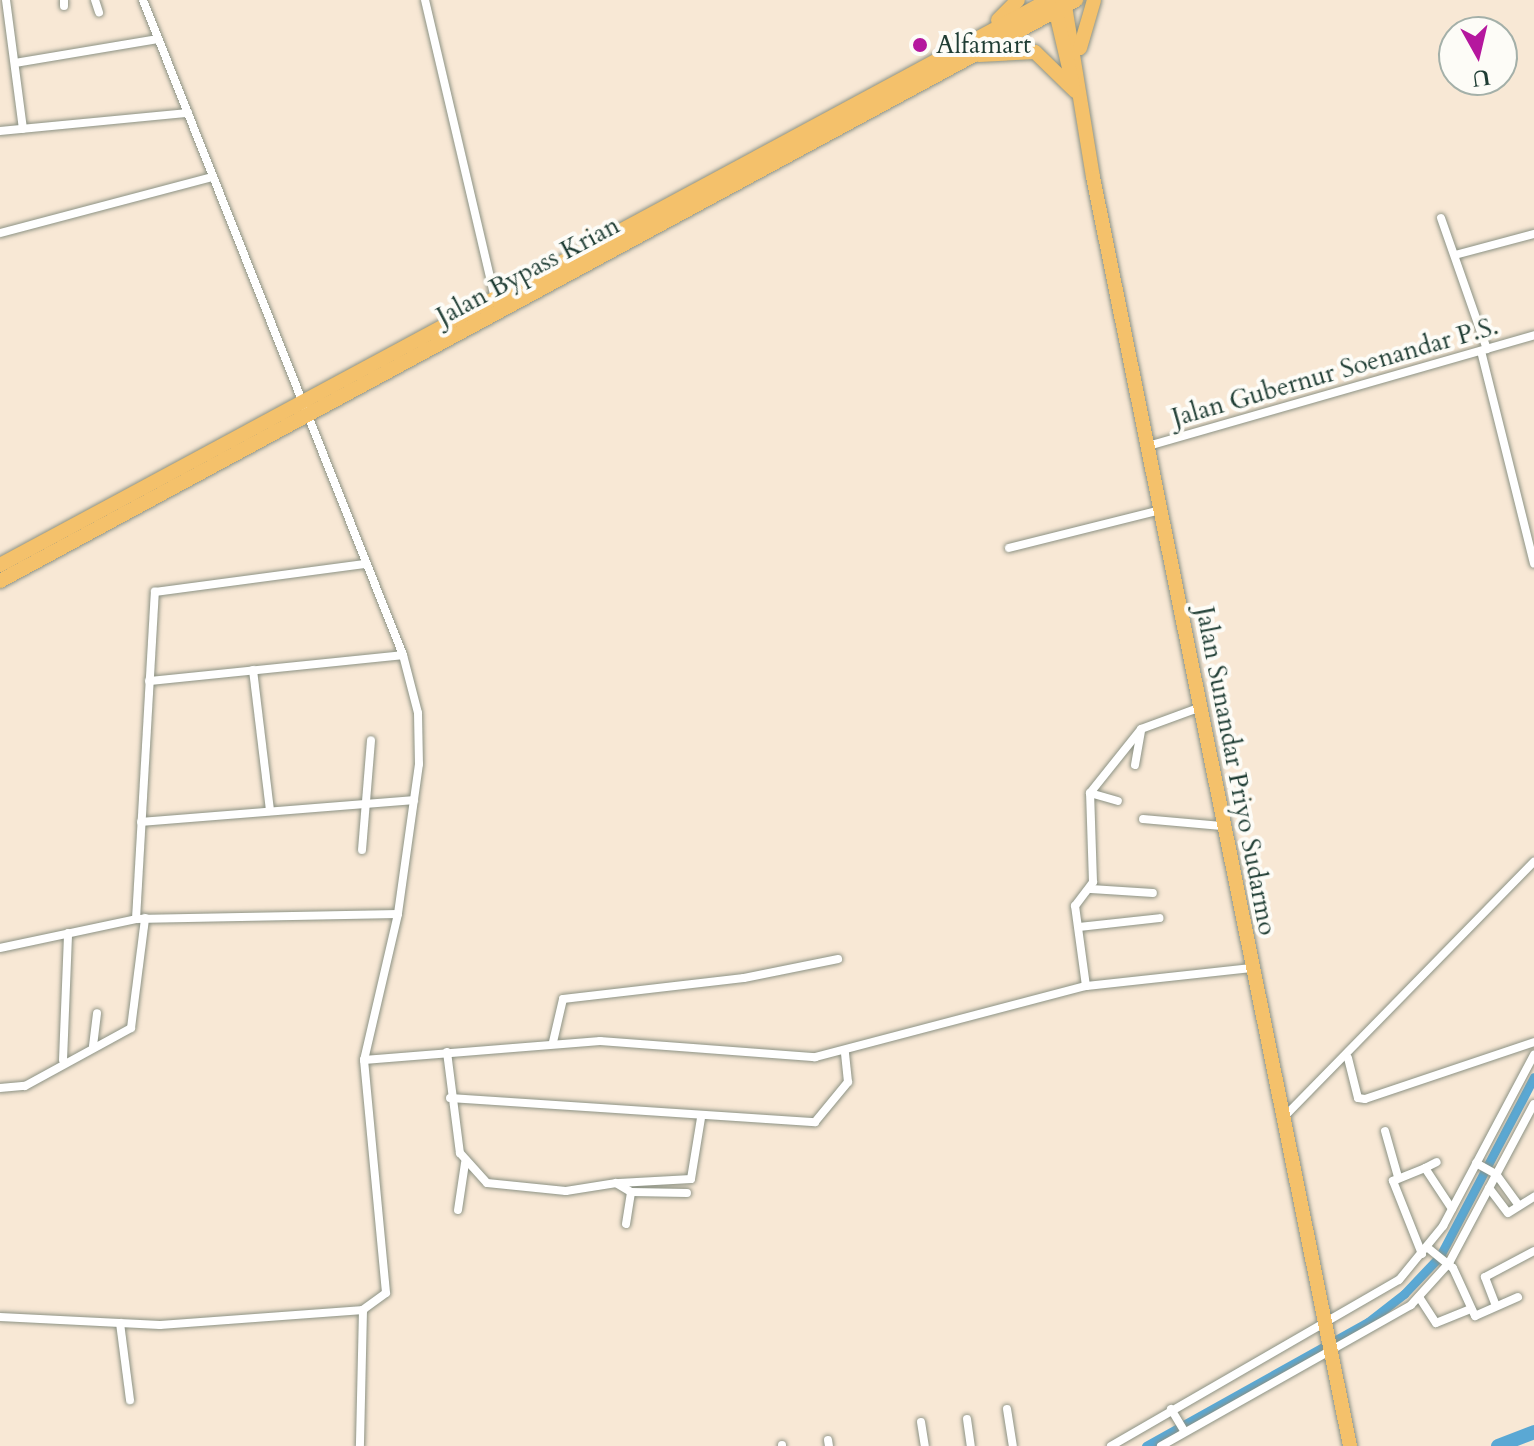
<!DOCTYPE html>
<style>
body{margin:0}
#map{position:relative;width:1534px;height:1446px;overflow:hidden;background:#f8e8d5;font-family:Cardo,serif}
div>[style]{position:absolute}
.canal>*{height:9px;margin:-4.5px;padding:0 4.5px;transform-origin:4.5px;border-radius:4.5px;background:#5aa8d4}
.river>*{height:14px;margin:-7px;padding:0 7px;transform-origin:7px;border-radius:7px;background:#5aa8d4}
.roads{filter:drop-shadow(0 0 2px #8c9284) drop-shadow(0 0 2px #8c9284)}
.minor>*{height:8px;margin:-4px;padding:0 4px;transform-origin:4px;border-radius:4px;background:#fff}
.trunk>*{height:14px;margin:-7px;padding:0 7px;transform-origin:7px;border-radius:7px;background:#f4c16b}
.dots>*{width:22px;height:22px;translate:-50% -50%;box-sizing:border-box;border:4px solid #fdfcf7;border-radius:50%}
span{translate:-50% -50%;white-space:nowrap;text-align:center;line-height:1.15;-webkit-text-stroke:8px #fdfcf7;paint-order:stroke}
.poi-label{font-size:26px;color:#1f3d34}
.left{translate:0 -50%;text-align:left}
.street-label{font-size:26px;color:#1f3d34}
.north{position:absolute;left:1438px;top:16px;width:80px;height:80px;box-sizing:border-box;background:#fdfcf7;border:2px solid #a4b0a9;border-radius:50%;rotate:172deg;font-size:22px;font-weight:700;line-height:32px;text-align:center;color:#1f3d34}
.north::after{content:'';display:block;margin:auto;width:28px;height:36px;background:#b5179e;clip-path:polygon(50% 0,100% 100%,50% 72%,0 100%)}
</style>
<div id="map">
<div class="canal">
<div style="left:1146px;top:1446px;width:254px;rotate:-29.2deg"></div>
<div style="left:1368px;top:1322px;width:46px;rotate:-37.9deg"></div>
<div style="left:1404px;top:1294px;width:52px;rotate:-46.5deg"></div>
<div style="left:1440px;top:1256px;width:202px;rotate:-62.3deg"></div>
</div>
<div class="river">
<div style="left:1498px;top:1446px;width:39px;rotate:-21deg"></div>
</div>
<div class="roads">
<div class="minor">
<div style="left:6px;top:0;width:130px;rotate:82.5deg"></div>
<div style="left:64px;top:0;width:6px;rotate:90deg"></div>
<div style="left:95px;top:0;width:13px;rotate:72deg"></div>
<div style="left:143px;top:0;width:705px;rotate:68.35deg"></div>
<div style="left:403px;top:655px;width:60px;rotate:75.5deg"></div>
<div style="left:418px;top:713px;width:51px;rotate:88.9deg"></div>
<div style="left:419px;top:764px;width:151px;rotate:98deg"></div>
<div style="left:398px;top:914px;width:150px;rotate:103.1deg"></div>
<div style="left:364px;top:1060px;width:234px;rotate:84.6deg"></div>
<div style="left:386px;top:1293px;width:29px;rotate:144deg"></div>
<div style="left:363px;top:1310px;width:136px;rotate:91.3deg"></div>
<div style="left:425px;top:0;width:307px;rotate:76.8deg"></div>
<div style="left:15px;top:63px;width:145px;rotate:-9.5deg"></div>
<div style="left:0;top:131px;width:189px;rotate:-5.5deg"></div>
<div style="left:1441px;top:218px;width:139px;rotate:70.7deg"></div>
<div style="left:0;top:233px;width:219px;rotate:-14.8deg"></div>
<div style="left:1455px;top:255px;width:82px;rotate:-14.9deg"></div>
<div style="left:1481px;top:351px;width:219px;rotate:76deg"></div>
<div style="left:1148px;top:446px;width:402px;rotate:-16deg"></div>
<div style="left:1009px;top:548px;width:156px;rotate:-14.1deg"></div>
<div style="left:253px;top:670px;width:142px;rotate:83.1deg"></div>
<div style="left:149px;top:681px;width:255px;rotate:-5.8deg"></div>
<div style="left:1135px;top:765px;width:36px;rotate:-80deg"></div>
<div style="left:1090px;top:793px;width:29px;rotate:16deg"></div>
<div style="left:1143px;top:819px;width:79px;rotate:5.1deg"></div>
<div style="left:141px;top:822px;width:274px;rotate:-4.6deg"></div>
<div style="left:362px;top:850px;width:110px;rotate:-85.3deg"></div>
<div style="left:1091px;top:889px;width:62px;rotate:3.7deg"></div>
<div style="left:136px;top:919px;width:328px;rotate:-86.7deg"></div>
<div style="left:155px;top:592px;width:213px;rotate:-7.6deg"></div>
<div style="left:1079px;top:927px;width:81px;rotate:-6.3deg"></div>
<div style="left:0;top:948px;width:139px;rotate:-12deg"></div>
<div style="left:136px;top:919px;width:262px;rotate:-1.1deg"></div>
<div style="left:1086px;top:986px;width:81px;rotate:-97.8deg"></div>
<div style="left:1075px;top:906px;width:30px;rotate:-53deg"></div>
<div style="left:1093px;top:882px;width:89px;rotate:-91.9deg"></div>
<div style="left:1090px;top:793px;width:82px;rotate:-51.4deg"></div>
<div style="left:1141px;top:729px;width:61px;rotate:-20.2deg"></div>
<div style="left:553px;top:1042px;width:44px;rotate:-76.9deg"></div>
<div style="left:563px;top:999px;width:182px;rotate:-6.6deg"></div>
<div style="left:744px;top:978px;width:96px;rotate:-11.4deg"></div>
<div style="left:93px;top:1046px;width:33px;rotate:-83deg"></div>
<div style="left:447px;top:1052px;width:102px;rotate:82.7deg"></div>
<div style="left:460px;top:1153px;width:40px;rotate:48deg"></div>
<div style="left:487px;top:1183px;width:79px;rotate:5.8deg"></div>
<div style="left:566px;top:1191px;width:51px;rotate:-9.1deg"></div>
<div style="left:616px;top:1183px;width:17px;rotate:31deg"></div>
<div style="left:631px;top:1192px;width:56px;rotate:1deg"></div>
<div style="left:1348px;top:1058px;width:41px;rotate:76deg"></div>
<div style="left:1358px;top:1098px;width:7px;rotate:8deg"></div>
<div style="left:1365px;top:1099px;width:178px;rotate:-18.6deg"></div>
<div style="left:63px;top:1060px;width:127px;rotate:-87.7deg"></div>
<div style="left:364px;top:1060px;width:237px;rotate:-4.6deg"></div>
<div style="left:600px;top:1041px;width:216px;rotate:4.3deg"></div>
<div style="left:815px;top:1057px;width:280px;rotate:-14.7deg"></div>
<div style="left:1086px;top:986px;width:167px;rotate:-6.2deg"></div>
<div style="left:0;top:1088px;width:25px;rotate:-5deg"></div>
<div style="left:25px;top:1086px;width:121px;rotate:-28.7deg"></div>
<div style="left:131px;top:1028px;width:111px;rotate:-82.7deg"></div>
<div style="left:450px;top:1098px;width:366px;rotate:3.8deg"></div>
<div style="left:815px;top:1122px;width:52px;rotate:-50.5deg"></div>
<div style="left:848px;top:1082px;width:31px;rotate:-96deg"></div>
<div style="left:1282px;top:1119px;width:360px;rotate:-45.6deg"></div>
<div style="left:1385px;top:1131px;width:48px;rotate:74.2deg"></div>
<div style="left:1476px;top:1163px;width:23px;rotate:29deg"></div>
<div style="left:1496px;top:1174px;width:39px;rotate:54deg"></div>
<div style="left:1425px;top:1168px;width:13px;rotate:-27deg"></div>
<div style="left:619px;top:1183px;width:72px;rotate:-3.2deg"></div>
<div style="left:691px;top:1179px;width:62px;rotate:-80.7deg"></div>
<div style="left:1489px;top:1188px;width:31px;rotate:53deg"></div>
<div style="left:1508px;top:1213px;width:31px;rotate:-32deg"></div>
<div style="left:458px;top:1210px;width:48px;rotate:-81.5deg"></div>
<div style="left:626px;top:1224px;width:32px;rotate:-81deg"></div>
<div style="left:1428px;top:1248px;width:32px;rotate:39deg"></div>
<div style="left:1453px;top:1268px;width:53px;rotate:65.4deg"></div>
<div style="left:1475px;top:1316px;width:47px;rotate:-23.8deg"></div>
<div style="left:1422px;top:1254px;width:79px;rotate:-111.7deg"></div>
<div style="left:1393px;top:1181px;width:35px;rotate:-22deg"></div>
<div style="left:1425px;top:1168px;width:49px;rotate:56.6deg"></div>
<div style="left:1419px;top:1297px;width:31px;rotate:57deg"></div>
<div style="left:1436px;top:1323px;width:38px;rotate:-22deg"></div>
<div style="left:1496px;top:1306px;width:31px;rotate:-111deg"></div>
<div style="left:1485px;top:1277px;width:55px;rotate:-28deg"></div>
<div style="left:0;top:1317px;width:160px;rotate:2.9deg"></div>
<div style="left:160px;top:1325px;width:204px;rotate:-4.2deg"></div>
<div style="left:120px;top:1323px;width:78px;rotate:82.6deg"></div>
<div style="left:1007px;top:1409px;width:37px;rotate:81deg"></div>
<div style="left:1171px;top:1409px;width:26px;rotate:59deg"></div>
<div style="left:967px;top:1419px;width:27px;rotate:82deg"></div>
<div style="left:921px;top:1422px;width:24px;rotate:81deg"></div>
<div style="left:828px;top:1440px;width:6px;rotate:81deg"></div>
<div style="left:782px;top:1445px;width:1px;rotate:90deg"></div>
<div style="left:1111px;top:1446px;width:332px;rotate:-30deg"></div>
<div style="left:1399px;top:1280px;width:70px;rotate:-50.8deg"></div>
<div style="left:1443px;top:1226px;width:194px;rotate:-62deg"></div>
<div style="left:1161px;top:1446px;width:287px;rotate:-29.4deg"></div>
<div style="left:1411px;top:1305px;width:57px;rotate:-47.9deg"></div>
<div style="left:1449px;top:1263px;width:180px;rotate:-61.9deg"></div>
</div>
<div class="trunk">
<div style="left:1064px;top:0;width:179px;rotate:80.7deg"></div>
<div style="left:1093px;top:177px;width:1295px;rotate:78.55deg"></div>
<div style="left:1054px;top:4px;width:83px;rotate:76.8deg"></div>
<div style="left:998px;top:20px;width:28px;rotate:-45deg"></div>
<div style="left:1080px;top:48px;width:50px;rotate:-73.7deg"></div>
<div style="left:979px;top:55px;width:56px;rotate:-3.1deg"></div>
<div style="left:1035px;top:52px;width:56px;rotate:44.3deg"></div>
<div style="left:0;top:565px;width:1191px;rotate:-28.31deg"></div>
<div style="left:0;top:581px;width:1223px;rotate:-28.37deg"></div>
</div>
</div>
<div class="dots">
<div style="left:920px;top:45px;background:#b5179e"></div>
</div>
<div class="poi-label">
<span class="left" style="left:936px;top:45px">Alfamart</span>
</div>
<div class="street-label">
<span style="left:528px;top:271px;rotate:-28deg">Jalan Bypass Krian</span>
<span style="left:1335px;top:372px;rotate:-16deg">Jalan Gubernur Soenandar P.S.</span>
<span style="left:1236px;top:771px;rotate:79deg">Jalan Sunandar Priyo Sudarmo</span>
</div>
<div class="north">U</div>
</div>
